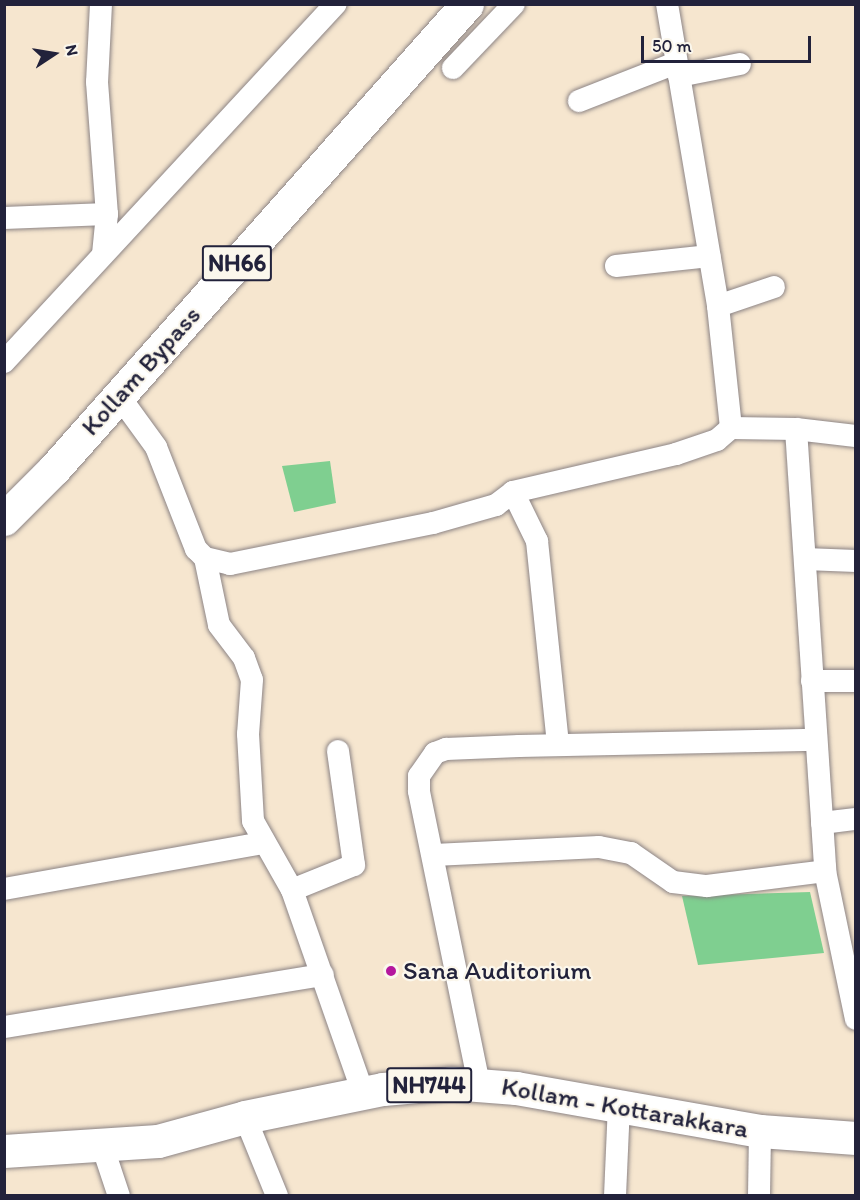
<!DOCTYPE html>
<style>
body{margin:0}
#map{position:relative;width:860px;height:1200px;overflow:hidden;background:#f6e6cf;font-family:Itim,sans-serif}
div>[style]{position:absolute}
.green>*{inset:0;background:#7fcf90}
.roads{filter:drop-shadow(0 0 2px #8c8485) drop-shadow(0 0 2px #8c8485)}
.minor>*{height:22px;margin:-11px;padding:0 11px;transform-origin:11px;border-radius:11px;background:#fff}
.trunk>*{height:33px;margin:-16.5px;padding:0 16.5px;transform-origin:16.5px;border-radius:16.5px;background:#fff}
.dots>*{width:16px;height:16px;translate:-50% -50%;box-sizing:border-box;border:3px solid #fbf7ec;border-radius:50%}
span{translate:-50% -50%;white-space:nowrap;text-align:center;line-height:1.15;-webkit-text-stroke:4.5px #fbf7ec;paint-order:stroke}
.shield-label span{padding:2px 4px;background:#fbf7ec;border:2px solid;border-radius:4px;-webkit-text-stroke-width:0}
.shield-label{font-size:24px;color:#22223b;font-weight:700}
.street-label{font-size:26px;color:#22223b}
.poi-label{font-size:26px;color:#22223b}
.left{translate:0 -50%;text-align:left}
.frame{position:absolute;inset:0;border:6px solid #22223b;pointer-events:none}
.north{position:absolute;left:24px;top:24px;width:60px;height:60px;-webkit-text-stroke:4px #fbf7ec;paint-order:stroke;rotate:78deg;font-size:16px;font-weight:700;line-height:24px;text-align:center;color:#22223b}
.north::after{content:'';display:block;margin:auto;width:21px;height:27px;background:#22223b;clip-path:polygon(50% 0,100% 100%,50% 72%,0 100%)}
.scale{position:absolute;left:641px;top:36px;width:170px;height:27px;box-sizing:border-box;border:3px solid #22223b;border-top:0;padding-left:8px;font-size:18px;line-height:21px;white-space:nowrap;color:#22223b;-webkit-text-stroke:4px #fbf7ec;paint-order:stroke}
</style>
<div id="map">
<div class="green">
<div style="clip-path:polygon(330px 461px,336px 503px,294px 512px,282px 466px)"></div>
<div style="clip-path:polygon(810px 892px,824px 953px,698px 965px,682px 896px)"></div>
</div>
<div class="roads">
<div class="minor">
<div style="left:101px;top:4px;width:78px;rotate:92.9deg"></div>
<div style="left:97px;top:82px;width:132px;rotate:85.7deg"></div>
<div style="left:107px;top:214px;width:40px;rotate:95.7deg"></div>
<div style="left:667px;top:4px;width:306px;rotate:80.4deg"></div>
<div style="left:718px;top:306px;width:123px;rotate:83.9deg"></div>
<div style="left:453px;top:68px;width:88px;rotate:-46.4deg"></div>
<div style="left:679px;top:76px;width:62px;rotate:-11.1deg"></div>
<div style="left:579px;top:101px;width:104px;rotate:-21.4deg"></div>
<div style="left:4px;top:218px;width:103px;rotate:-2.2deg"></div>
<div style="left:616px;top:266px;width:94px;rotate:-6.1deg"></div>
<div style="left:718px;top:306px;width:59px;rotate:-18.7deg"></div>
<div style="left:4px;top:362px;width:488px;rotate:-47.2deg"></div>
<div style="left:119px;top:396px;width:63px;rotate:54deg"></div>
<div style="left:156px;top:447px;width:110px;rotate:68.6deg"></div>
<div style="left:196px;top:549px;width:13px;rotate:45deg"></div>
<div style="left:205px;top:558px;width:26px;rotate:13deg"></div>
<div style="left:230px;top:564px;width:207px;rotate:-11.4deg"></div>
<div style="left:433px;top:523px;width:66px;rotate:-15.9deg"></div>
<div style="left:496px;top:505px;width:21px;rotate:-37deg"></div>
<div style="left:513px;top:492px;width:167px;rotate:-13.1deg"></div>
<div style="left:676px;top:454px;width:43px;rotate:-18.9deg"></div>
<div style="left:717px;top:440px;width:18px;rotate:-41deg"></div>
<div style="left:731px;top:428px;width:65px;rotate:0.9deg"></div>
<div style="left:796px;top:429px;width:60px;rotate:6.7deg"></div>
<div style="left:796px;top:429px;width:443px;rotate:86.2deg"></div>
<div style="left:825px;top:871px;width:151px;rotate:78.2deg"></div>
<div style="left:513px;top:492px;width:55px;rotate:63.9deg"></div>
<div style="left:537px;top:541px;width:205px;rotate:84.1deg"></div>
<div style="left:205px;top:558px;width:68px;rotate:78.2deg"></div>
<div style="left:219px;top:625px;width:41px;rotate:52.9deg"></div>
<div style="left:244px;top:658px;width:23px;rotate:70deg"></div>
<div style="left:252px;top:680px;width:54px;rotate:94.2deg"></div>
<div style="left:248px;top:734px;width:87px;rotate:86.7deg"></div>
<div style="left:253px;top:821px;width:79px;rotate:60.5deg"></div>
<div style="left:292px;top:890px;width:215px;rotate:70.7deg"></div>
<div style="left:805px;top:559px;width:51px;rotate:2.2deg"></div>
<div style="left:812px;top:681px;width:44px"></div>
<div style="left:822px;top:823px;width:34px;rotate:-7deg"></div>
<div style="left:434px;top:855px;width:165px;rotate:-2.8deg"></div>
<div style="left:599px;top:847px;width:33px;rotate:11deg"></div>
<div style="left:631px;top:853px;width:51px;rotate:34.6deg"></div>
<div style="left:673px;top:882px;width:34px;rotate:7deg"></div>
<div style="left:707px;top:886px;width:119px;rotate:-7.2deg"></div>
<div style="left:4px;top:889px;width:262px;rotate:-10.1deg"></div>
<div style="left:292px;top:890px;width:67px;rotate:-22deg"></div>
<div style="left:354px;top:865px;width:115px;rotate:-98deg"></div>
<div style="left:4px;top:1027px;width:323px;rotate:-9.3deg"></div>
<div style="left:479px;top:1084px;width:299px;rotate:-101.6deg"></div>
<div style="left:419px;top:791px;width:15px;rotate:-90deg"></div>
<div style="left:419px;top:776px;width:28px;rotate:-55deg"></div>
<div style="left:435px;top:753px;width:12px;rotate:-20deg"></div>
<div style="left:446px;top:749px;width:73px;rotate:-2.4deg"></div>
<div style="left:519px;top:746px;width:297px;rotate:-1.2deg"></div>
<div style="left:245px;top:1117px;width:85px;rotate:67.9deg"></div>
<div style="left:102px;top:1145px;width:54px;rotate:71.6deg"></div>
<div style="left:615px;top:1196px;width:90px;rotate:-87.5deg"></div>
<div style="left:759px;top:1196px;width:65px;rotate:-89.1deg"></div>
</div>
<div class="trunk">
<div style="left:4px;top:519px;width:71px;rotate:-45deg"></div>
<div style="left:54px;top:469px;width:622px;rotate:-48.39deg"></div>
<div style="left:4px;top:1151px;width:154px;rotate:-3.7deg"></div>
<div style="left:158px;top:1141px;width:90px;rotate:-15.4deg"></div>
<div style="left:245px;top:1117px;width:141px;rotate:-11.5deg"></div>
<div style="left:383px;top:1089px;width:68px;rotate:-5deg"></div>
<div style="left:451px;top:1083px;width:65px;rotate:4.4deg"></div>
<div style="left:516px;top:1088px;width:248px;rotate:10deg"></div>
<div style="left:760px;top:1131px;width:96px;rotate:4.2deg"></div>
</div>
</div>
<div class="dots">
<div style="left:391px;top:971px;background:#b5179e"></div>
</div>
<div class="shield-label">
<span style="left:237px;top:263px">NH66</span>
<span style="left:429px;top:1085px">NH744</span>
</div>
<div class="street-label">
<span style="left:141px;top:371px;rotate:-48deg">Kollam Bypass</span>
<span style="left:625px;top:1108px;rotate:10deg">Kollam - Kottarakkara</span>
</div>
<div class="poi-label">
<span class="left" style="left:403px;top:971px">Sana Auditorium</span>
</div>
<div class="frame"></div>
<div class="north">N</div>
<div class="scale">50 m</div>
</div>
